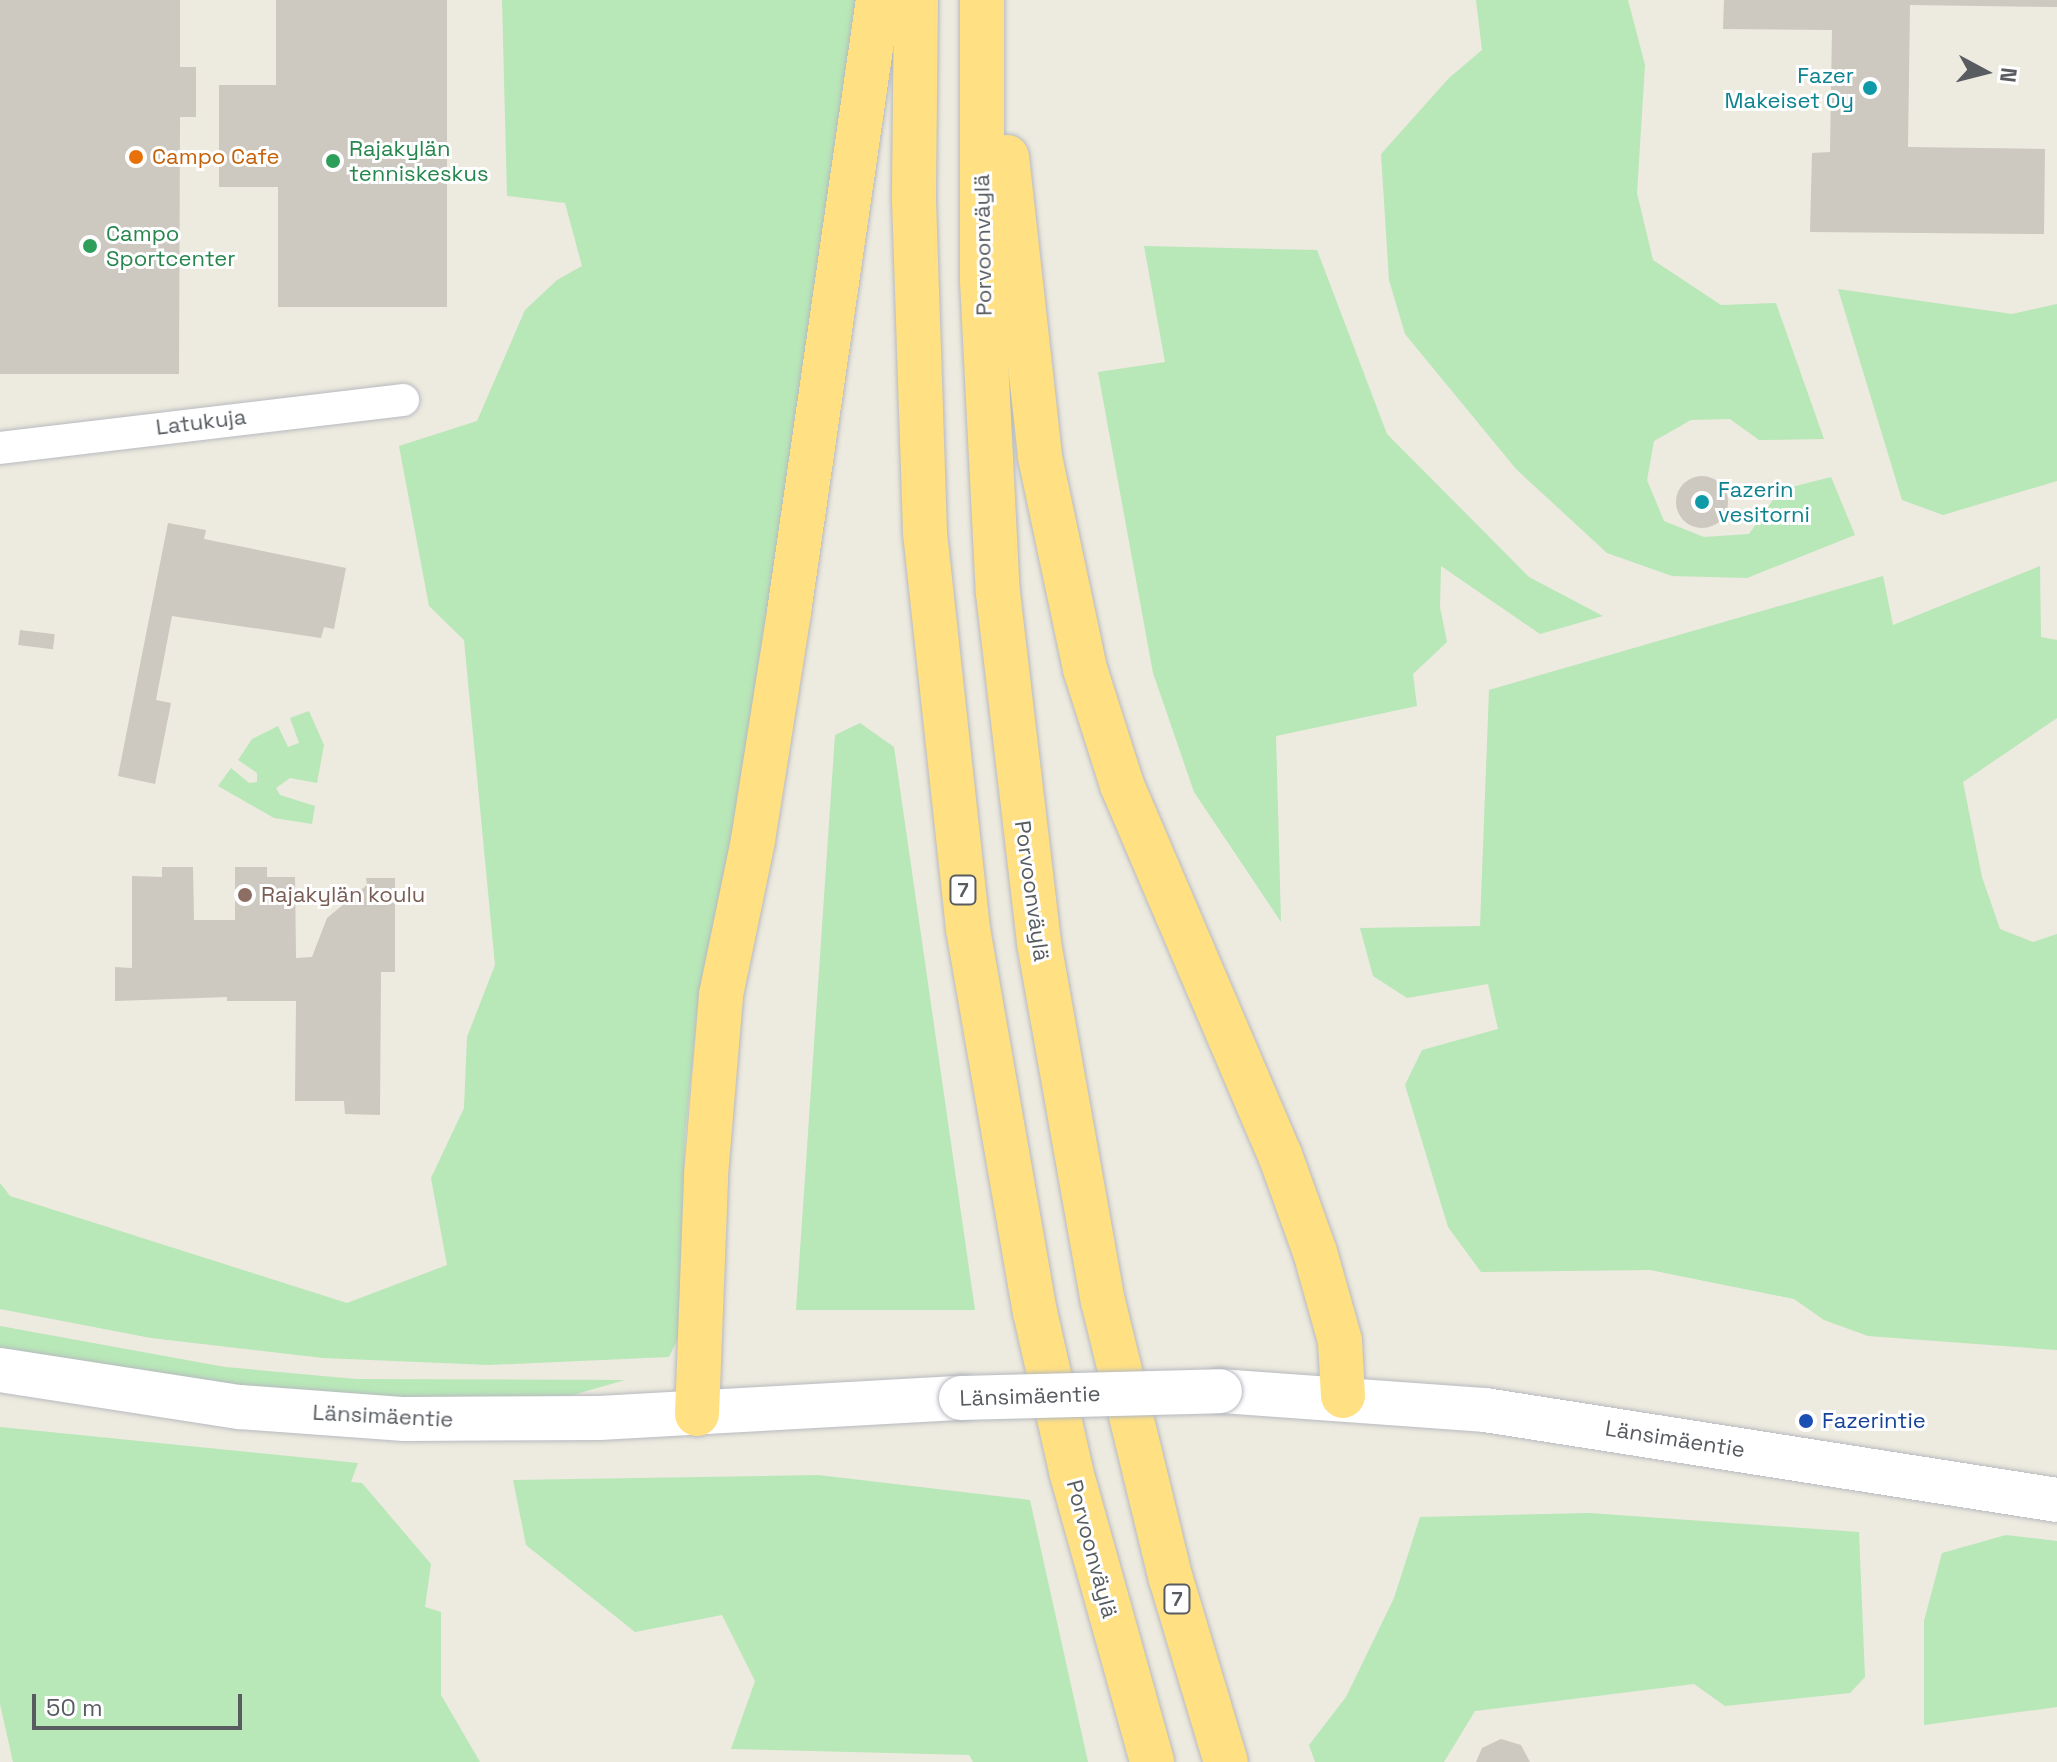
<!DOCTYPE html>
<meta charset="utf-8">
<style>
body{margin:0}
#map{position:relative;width:2057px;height:1762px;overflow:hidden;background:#edeadf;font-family:"Space Grotesk",sans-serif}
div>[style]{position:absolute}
.green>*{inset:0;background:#b8e7b8}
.building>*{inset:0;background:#cdc8c0;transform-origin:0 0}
.round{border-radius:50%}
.roads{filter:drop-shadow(0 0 2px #b7babf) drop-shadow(0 0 2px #b7babf)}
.street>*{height:32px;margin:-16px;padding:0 16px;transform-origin:16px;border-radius:16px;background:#fff}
.secondary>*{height:44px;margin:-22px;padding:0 22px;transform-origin:22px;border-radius:22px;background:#fff}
.highway>*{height:44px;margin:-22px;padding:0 22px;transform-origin:22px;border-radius:22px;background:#ffe083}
.bridges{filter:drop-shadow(0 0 2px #b5b9c0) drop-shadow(0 0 2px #b5b9c0)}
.secondary-bridge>*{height:44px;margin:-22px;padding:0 22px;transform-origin:22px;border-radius:22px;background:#fff}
.dots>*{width:22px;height:22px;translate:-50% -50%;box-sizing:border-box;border:4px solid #fff;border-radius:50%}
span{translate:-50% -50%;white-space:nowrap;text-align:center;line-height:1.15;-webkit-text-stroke:6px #fff;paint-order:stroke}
.shield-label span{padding:2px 6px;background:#fff;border:2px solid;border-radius:6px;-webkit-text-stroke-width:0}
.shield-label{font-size:20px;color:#585c61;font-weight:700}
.culture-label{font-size:22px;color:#0d838f}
.right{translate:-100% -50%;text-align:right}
.left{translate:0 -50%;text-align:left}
.leisure-label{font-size:22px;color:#27864d}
.food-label{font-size:22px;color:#c56008}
.street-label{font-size:22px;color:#585c61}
.education-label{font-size:22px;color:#785e54}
.transit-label{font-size:22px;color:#164399}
.north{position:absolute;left:1945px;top:32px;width:80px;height:80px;-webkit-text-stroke:6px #fff;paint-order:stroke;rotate:97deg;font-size:22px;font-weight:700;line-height:32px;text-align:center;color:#585c61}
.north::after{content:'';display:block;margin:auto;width:28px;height:36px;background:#585c61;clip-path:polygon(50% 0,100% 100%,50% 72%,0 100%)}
.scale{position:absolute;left:32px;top:1694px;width:210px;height:36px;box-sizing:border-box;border:4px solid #585c61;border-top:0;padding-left:10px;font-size:24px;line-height:28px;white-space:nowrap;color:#585c61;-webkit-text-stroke:6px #fff;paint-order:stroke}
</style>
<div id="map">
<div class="green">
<div style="clip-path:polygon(502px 0,858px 0,745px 786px,699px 996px,685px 1135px,679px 1336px,669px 1357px,489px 1365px,323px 1358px,151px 1338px,0 1309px,0 1183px,10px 1196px,347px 1303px,447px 1265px,431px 1178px,464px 1108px,467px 1037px,495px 965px,464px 640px,429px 606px,399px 446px,477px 421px,525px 310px,557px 280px,582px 266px,565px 203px,507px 196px)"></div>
<div style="clip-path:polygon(1476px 0,1628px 0,1645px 65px,1637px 193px,1653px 260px,1721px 305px,1776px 303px,1824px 439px,1759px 440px,1730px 419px,1691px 420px,1654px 441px,1647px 480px,1664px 521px,1704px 537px,1749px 534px,1780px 490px,1831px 477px,1855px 535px,1747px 578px,1672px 576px,1607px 553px,1516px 469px,1405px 334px,1389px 280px,1381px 154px,1449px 78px,1482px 50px)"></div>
<div style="clip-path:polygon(1144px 246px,1317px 250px,1387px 434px,1529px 577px,1603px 616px,1540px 634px,1441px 566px,1440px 607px,1447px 642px,1413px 674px,1417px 706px,1276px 736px,1281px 922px,1194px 792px,1153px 673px,1098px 372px,1165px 362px)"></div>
<div style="clip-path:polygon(1838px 289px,2012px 314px,2057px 304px,2057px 481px,1943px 515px,1902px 500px)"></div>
<div style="clip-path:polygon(2040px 566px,2041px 637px,2057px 640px,2057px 718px,1963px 782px,1982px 877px,2000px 929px,2033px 942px,2057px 934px,2057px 1350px,1868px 1336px,1824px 1320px,1794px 1299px,1650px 1270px,1481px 1272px,1448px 1227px,1405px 1085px,1422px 1050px,1498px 1029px,1488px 984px,1407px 998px,1373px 976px,1360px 928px,1480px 926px,1489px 690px,1883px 576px,1893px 625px)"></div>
<div style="clip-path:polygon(309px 711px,324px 745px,317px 783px,290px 778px,276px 788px,280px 795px,315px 806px,312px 824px,274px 818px,218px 786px,231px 768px,249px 783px,257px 782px,257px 773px,238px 760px,252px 739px,278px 726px,288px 747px,299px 743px,290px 718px)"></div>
<div style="clip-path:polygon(860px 723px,894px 747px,975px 1310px,796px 1310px,835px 735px)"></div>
<div style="clip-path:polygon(0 1326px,225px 1367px,356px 1379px,625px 1380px,573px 1395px,509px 1400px,374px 1401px,112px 1372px,0 1348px)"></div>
<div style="clip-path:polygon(0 1427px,358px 1463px,351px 1482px,362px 1483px,431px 1564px,425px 1607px,441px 1612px,441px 1695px,480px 1762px,13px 1762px,0 1704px)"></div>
<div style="clip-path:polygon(818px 1475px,1030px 1500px,1088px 1762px,973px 1762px,969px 1755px,731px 1749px,755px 1681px,722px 1615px,635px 1632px,526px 1545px,513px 1480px)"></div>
<div style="clip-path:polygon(1589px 1513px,1859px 1532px,1865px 1677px,1850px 1693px,1725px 1706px,1694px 1684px,1475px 1711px,1444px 1762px,1315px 1762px,1309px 1745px,1346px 1697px,1394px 1598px,1420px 1517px)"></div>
<div style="clip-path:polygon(2006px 1535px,2057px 1541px,2057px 1707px,1924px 1725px,1924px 1621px,1942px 1553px)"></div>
</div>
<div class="building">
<div style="clip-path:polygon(0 0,180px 0,180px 67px,196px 67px,196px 117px,180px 117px,179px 374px,0 374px)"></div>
<div style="clip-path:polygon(276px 0,447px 0,447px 307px,278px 307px,278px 187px,219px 187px,219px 85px,276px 85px)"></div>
<div style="clip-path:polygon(1724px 0,2057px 0,2057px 7px,1910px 5px,1908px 147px,2045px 149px,2044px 234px,1810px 232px,1812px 153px,1830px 152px,1832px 30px,1723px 29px)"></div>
<div class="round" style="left:1676px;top:476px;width:52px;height:52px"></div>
<div style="clip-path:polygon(168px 523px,206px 530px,204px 539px,346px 568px,334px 629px,324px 627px,321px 638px,172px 616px,156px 700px,171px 703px,155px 784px,118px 776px)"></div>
<div style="left:20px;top:630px;width:35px;height:15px;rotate:7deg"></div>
<div style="clip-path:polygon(162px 867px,193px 867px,194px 920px,235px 920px,235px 867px,267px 867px,267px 877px,295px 877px,296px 958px,312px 957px,327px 918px,367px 885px,366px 878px,395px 878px,395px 972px,381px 972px,380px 1115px,345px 1114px,344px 1101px,295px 1101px,296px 1001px,227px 1001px,227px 997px,115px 1001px,115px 967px,132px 968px,132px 876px,162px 877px)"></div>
<div style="clip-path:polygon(1501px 1739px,1521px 1745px,1530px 1762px,1476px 1762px,1482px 1748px)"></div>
</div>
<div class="roads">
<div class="street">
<div style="left:0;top:448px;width:406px;rotate:-6.8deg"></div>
</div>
<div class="secondary">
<div style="left:0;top:1370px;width:243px;rotate:8.8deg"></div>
<div style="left:240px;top:1407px;width:165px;rotate:4.2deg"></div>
<div style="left:405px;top:1419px;width:194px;rotate:-0.3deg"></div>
<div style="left:599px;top:1418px;width:363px;rotate:-3.2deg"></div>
<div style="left:1220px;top:1391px;width:266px;rotate:4.1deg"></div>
<div style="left:1485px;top:1410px;width:579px;rotate:8.94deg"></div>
</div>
<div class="highway">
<div style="left:916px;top:0;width:200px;rotate:90.6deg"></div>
<div style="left:914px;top:200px;width:333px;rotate:88.1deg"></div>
<div style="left:925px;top:533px;width:398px;rotate:83.8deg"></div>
<div style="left:968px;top:929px;width:389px;rotate:80.1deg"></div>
<div style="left:1035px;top:1312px;width:163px;rotate:77.2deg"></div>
<div style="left:1071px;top:1471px;width:302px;rotate:74.4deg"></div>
<div style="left:982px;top:0;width:281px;rotate:90deg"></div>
<div style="left:982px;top:281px;width:312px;rotate:87.1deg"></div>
<div style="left:998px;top:593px;width:352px;rotate:83.3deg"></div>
<div style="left:1039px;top:943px;width:364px;rotate:79.9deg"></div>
<div style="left:1103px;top:1301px;width:286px;rotate:76.3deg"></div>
<div style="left:1171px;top:1579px;width:191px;rotate:73.3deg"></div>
<div style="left:1007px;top:157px;width:302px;rotate:83.7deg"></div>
<div style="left:1040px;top:457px;width:217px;rotate:78deg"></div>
<div style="left:1085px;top:669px;width:122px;rotate:72.3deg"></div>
<div style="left:1122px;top:785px;width:402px;rotate:66.9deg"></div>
<div style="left:1280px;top:1155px;width:103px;rotate:70.2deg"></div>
<div style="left:1315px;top:1252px;width:92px;rotate:74.3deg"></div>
<div style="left:1340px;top:1341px;width:55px;rotate:86.9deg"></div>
<div style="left:697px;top:1414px;width:239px;rotate:-87.8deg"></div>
<div style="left:706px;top:1175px;width:181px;rotate:-85.2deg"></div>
<div style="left:721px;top:995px;width:158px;rotate:-78.3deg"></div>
<div style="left:753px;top:840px;width:231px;rotate:-81deg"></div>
<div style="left:789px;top:612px;width:618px;rotate:-81.73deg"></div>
</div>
</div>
<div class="bridges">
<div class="secondary-bridge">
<div style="left:961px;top:1398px;width:259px;rotate:-1.5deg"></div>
</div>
</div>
<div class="dots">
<div style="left:1870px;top:88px;background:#0f9aa8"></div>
<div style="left:136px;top:157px;background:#e8710a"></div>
<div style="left:333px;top:161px;background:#2e9e5b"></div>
<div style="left:90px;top:246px;background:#2e9e5b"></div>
<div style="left:1702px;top:502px;background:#0f9aa8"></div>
<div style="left:245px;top:895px;background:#8d6e63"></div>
<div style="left:1806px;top:1421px;background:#1a4fb4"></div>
</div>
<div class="shield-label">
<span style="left:963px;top:890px">7</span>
<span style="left:1177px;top:1599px">7</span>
</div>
<div class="culture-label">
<span class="right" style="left:1854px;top:88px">Fazer<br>Makeiset Oy</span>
<span class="left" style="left:1718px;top:502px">Fazerin<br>vesitorni</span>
</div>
<div class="leisure-label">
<span class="left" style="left:349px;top:161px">Rajakylän<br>tenniskeskus</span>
<span class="left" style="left:106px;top:246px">Campo<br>Sportcenter</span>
</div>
<div class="food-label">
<span class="left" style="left:152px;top:157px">Campo Cafe</span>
</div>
<div class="street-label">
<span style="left:983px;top:245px;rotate:-91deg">Porvoonväylä</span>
<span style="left:201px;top:422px;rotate:-7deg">Latukuja</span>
<span style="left:1032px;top:891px;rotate:82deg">Porvoonväylä</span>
<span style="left:1030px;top:1396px;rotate:-2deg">Länsimäentie</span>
<span style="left:383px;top:1416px;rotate:3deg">Länsimäentie</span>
<span style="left:1675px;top:1439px;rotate:9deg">Länsimäentie</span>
<span style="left:1092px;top:1549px;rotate:75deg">Porvoonväylä</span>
</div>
<div class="education-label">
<span class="left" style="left:261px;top:895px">Rajakylän koulu</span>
</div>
<div class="transit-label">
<span class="left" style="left:1822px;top:1421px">Fazerintie</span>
</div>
<div class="north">N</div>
<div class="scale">50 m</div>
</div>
